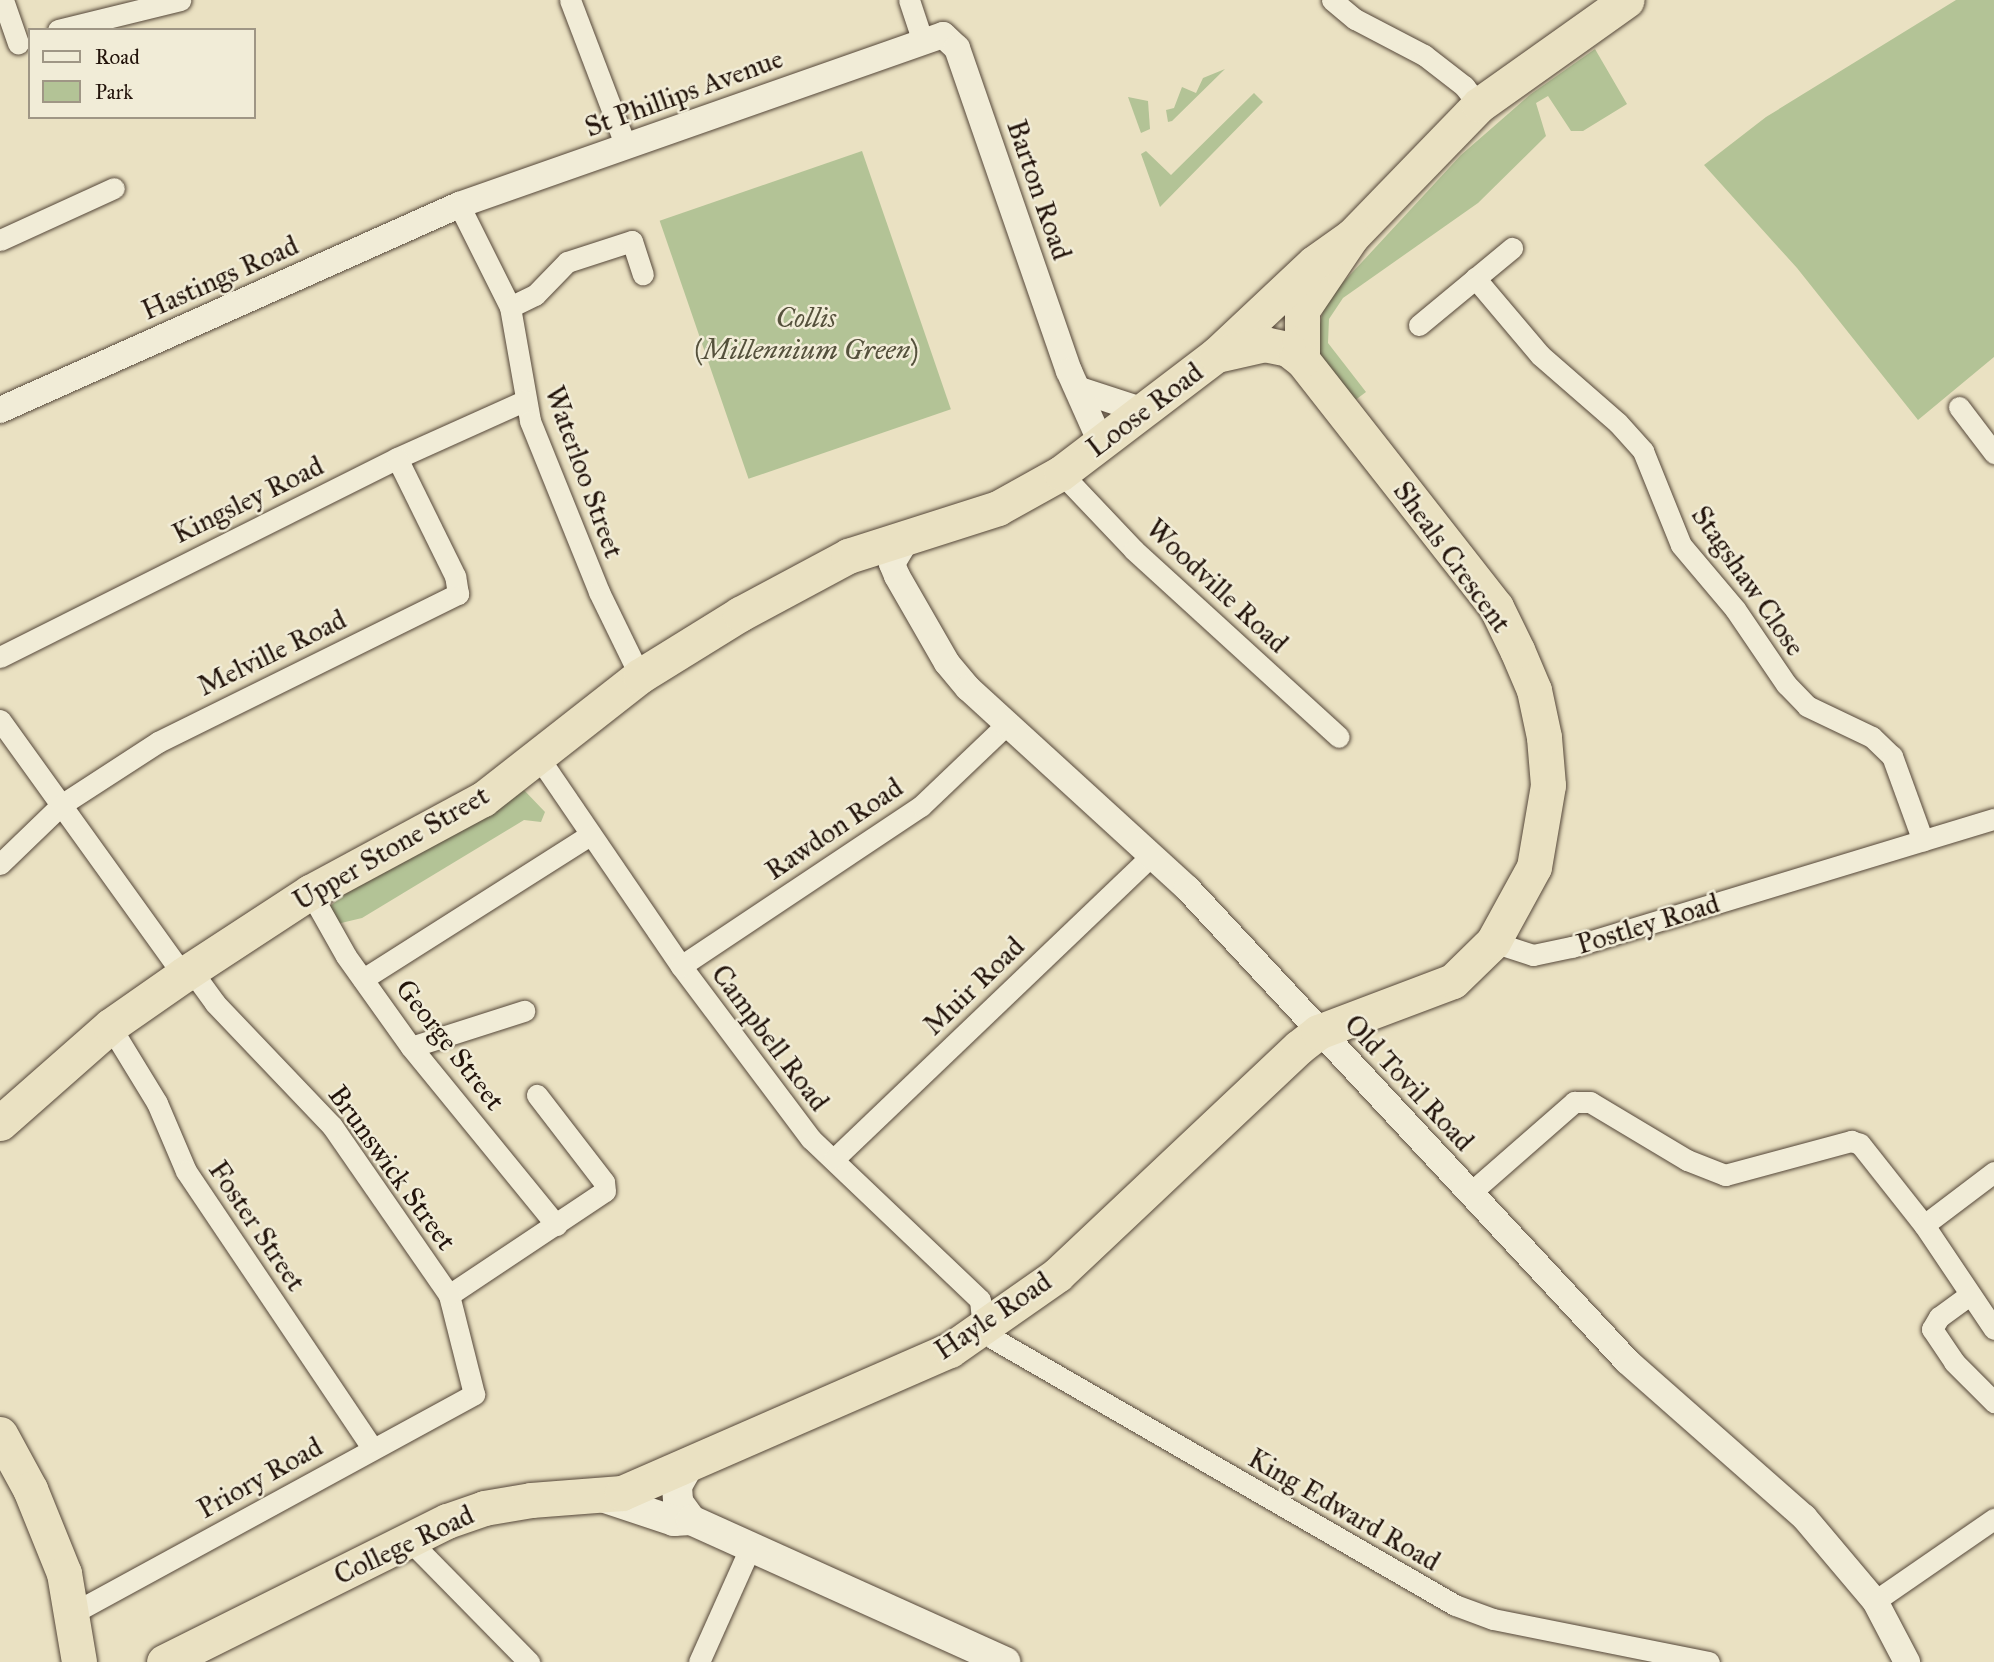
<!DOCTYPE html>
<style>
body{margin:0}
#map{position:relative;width:1994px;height:1662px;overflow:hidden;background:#eae1c2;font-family:"IM FELL Great Primer",serif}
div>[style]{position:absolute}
.green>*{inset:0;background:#b3c396;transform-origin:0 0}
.roads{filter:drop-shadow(0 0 2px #554739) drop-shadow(0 0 2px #554739)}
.minor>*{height:21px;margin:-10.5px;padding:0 10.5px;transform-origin:10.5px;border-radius:10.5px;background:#f1ecd7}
.tertiary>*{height:26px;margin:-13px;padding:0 13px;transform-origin:13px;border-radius:13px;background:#f1ecd7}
.secondary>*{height:30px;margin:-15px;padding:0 15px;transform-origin:15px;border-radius:15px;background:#f1ecd7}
.trunk>*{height:35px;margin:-17.5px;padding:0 17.5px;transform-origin:17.5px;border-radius:17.5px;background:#eae1c2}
span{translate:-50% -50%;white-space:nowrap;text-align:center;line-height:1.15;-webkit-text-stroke:5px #f1ecd7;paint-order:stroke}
.street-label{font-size:28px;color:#23140b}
.park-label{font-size:28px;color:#55513c;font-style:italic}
.legend{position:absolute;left:28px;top:28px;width:228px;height:91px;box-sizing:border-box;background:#f1ecd7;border:2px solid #9f9685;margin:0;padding:9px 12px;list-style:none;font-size:21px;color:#23140b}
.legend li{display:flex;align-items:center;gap:14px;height:35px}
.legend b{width:35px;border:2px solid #9f9685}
</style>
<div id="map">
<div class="green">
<div style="clip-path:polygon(1956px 0,1994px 0,1994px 357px,1918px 420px,1797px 268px,1704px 165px,1766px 117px)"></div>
<div style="clip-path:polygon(1595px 49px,1627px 104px,1583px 131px,1571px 131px,1548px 96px,1536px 103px,1546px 136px,1478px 203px,1343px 298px,1329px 319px,1328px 343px,1366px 392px,1354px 401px,1320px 357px,1316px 342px,1325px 302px,1461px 155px,1531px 94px)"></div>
<div style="clip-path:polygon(1225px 69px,1172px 121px,1168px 122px,1166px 110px,1174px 108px,1182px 87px,1196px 93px,1203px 78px)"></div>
<div style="clip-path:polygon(1254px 93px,1263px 102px,1160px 207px,1141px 154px,1146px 151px,1171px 175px)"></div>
<div style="clip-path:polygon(1128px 97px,1148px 101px,1150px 129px,1141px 133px)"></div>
<div style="left:862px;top:151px;width:273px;height:214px;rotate:71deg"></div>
<div style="clip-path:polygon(523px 789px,545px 812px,541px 822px,524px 820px,362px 918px,337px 924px,327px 909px,342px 896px)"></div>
</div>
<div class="roads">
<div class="minor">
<div style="left:3px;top:0;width:46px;rotate:70.8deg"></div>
<div style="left:570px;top:0;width:157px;rotate:69.1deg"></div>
<div style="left:909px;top:0;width:44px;rotate:71.6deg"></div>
<div style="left:1332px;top:0;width:30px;rotate:40deg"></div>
<div style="left:1355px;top:19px;width:78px;rotate:27.6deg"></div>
<div style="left:1424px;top:55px;width:51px;rotate:37.8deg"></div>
<div style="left:1464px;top:86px;width:24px;rotate:52deg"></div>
<div style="left:58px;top:30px;width:126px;rotate:-13.8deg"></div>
<div style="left:459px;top:205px;width:114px;rotate:63.4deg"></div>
<div style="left:510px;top:307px;width:116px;rotate:80deg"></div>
<div style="left:530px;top:421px;width:184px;rotate:68deg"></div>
<div style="left:599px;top:592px;width:93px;rotate:64deg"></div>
<div style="left:0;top:240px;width:125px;rotate:-24.5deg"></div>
<div style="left:1475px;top:278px;width:101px;rotate:49.8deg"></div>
<div style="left:1540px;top:355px;width:103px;rotate:41.1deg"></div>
<div style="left:1618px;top:423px;width:38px;rotate:48deg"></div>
<div style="left:1643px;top:451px;width:101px;rotate:68deg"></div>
<div style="left:1681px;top:545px;width:84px;rotate:49.8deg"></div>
<div style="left:1735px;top:609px;width:91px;rotate:55.8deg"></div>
<div style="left:1786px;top:684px;width:30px;rotate:46deg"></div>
<div style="left:1807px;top:706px;width:72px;rotate:25.5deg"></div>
<div style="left:1872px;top:737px;width:28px;rotate:44deg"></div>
<div style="left:1892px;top:756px;width:90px;rotate:70deg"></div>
<div style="left:510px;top:307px;width:28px;rotate:-26deg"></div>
<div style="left:535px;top:295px;width:46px;rotate:-45.9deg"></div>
<div style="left:567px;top:262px;width:68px;rotate:-17.9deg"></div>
<div style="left:632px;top:241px;width:35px;rotate:72deg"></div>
<div style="left:1419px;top:325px;width:121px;rotate:-39.6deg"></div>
<div style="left:1959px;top:407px;width:58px;rotate:52.7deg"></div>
<div style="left:1061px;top:473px;width:106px;rotate:46.5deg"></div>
<div style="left:1134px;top:550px;width:277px;rotate:42.4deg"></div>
<div style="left:0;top:657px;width:444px;rotate:-26.6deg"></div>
<div style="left:397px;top:458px;width:139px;rotate:-24.2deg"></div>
<div style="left:0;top:720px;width:314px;rotate:54.3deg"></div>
<div style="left:537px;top:755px;width:255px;rotate:55.7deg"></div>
<div style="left:681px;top:966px;width:216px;rotate:53.1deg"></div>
<div style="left:811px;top:1139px;width:233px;rotate:43.6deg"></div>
<div style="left:980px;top:1300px;width:27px;rotate:84deg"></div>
<div style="left:983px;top:1327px;width:16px;rotate:47deg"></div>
<div style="left:994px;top:1339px;width:532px;rotate:29.99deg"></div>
<div style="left:1455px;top:1605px;width:40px;rotate:20.2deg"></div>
<div style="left:1493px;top:1619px;width:220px;rotate:11.3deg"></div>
<div style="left:0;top:864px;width:85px;rotate:-44deg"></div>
<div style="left:61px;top:805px;width:116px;rotate:-33deg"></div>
<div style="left:158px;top:742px;width:335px;rotate:-26.3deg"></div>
<div style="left:458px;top:594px;width:18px;rotate:-99deg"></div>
<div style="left:455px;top:576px;width:131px;rotate:-116.2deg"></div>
<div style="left:310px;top:892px;width:73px;rotate:60.6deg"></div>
<div style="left:346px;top:956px;width:112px;rotate:54.5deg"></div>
<div style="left:411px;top:1047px;width:230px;rotate:50.8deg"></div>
<div style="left:1493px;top:942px;width:42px;rotate:18deg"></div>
<div style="left:1533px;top:955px;width:40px;rotate:-12deg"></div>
<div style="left:1572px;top:947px;width:441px;rotate:-16.9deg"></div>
<div style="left:681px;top:966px;width:288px;rotate:-33.7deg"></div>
<div style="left:921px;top:806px;width:119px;rotate:-43.6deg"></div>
<div style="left:363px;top:979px;width:269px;rotate:-32.4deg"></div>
<div style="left:110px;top:1026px;width:90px;rotate:58.6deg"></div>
<div style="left:157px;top:1103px;width:74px;rotate:66.9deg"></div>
<div style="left:186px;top:1171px;width:334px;rotate:56.1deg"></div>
<div style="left:411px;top:1047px;width:119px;rotate:-17.7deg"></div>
<div style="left:834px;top:1159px;width:440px;rotate:-43.7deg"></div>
<div style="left:1469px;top:1194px;width:140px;rotate:-41.2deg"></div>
<div style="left:1574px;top:1102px;width:16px"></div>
<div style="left:1590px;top:1102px;width:113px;rotate:30.9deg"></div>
<div style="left:1687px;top:1160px;width:41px;rotate:21.5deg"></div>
<div style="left:1725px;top:1175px;width:131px;rotate:-15.1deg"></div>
<div style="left:1851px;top:1141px;width:9px;rotate:18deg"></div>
<div style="left:1860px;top:1144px;width:103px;rotate:51.7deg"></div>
<div style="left:1924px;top:1225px;width:125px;rotate:56.1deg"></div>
<div style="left:1924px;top:1225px;width:88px;rotate:-37.1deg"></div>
<div style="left:449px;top:1295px;width:187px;rotate:-33.7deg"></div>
<div style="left:605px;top:1191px;width:9px;rotate:-96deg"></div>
<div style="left:604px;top:1182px;width:110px;rotate:-127.6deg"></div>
<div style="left:1968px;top:1296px;width:36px;rotate:144deg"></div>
<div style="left:1939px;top:1317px;width:14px;rotate:120deg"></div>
<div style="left:1932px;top:1329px;width:40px;rotate:56deg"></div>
<div style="left:1954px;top:1362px;width:57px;rotate:45deg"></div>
<div style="left:408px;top:1539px;width:173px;rotate:45.5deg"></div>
<div style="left:1875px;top:1601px;width:145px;rotate:-34.6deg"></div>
<div style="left:73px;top:1613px;width:457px;rotate:-28.6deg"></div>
<div style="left:474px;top:1394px;width:102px;rotate:-104.2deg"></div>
<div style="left:449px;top:1295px;width:206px;rotate:-124.7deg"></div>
<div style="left:332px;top:1126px;width:170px;rotate:-133.6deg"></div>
<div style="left:215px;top:1003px;width:41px;rotate:-126deg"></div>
<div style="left:699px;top:1662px;width:125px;rotate:-65.9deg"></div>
</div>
<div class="tertiary">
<div style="left:1080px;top:390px;width:67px;rotate:18.2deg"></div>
<div style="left:0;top:410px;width:503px;rotate:-24.07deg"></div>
<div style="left:459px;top:205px;width:513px;rotate:-19.35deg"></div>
<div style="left:943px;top:35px;width:19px;rotate:43deg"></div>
<div style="left:957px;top:48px;width:342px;rotate:70.9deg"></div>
<div style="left:1069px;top:371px;width:79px;rotate:66deg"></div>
<div style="left:908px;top:537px;width:31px;rotate:121deg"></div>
<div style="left:892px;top:564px;width:13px;rotate:67deg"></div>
<div style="left:897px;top:576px;width:100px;rotate:60.1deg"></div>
<div style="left:947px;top:663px;width:33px;rotate:50deg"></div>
<div style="left:968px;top:688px;width:297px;rotate:42.4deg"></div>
<div style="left:1187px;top:888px;width:647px;rotate:47.07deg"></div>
<div style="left:1628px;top:1362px;width:235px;rotate:41.4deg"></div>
<div style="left:1804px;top:1517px;width:110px;rotate:49.8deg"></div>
<div style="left:1875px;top:1601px;width:69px;rotate:62.3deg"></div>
</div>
<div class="secondary">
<div style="left:689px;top:1465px;width:24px;rotate:120deg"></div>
<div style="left:677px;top:1486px;width:16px;rotate:86deg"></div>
<div style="left:678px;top:1502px;width:22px;rotate:54deg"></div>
<div style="left:602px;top:1497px;width:76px;rotate:18.4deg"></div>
<div style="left:674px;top:1521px;width:17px;rotate:-3deg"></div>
<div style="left:691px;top:1520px;width:345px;rotate:24.3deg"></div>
</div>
<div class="trunk">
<div style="left:1302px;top:360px;width:50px;rotate:-90deg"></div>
<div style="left:1302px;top:310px;width:89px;rotate:-56deg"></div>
<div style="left:1352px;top:236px;width:182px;rotate:-45.9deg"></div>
<div style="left:1479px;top:105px;width:181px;rotate:-35.4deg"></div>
<div style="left:0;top:1123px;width:147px;rotate:-41.4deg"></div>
<div style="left:110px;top:1026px;width:89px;rotate:-34.9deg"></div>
<div style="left:183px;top:975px;width:152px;rotate:-33.2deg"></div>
<div style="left:310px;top:892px;width:196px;rotate:-28.3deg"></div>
<div style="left:483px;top:799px;width:199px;rotate:-38.1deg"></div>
<div style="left:640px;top:676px;width:118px;rotate:-31.8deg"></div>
<div style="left:740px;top:614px;width:123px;rotate:-28.2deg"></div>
<div style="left:848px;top:556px;width:157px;rotate:-17.7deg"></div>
<div style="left:998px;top:508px;width:72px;rotate:-29.1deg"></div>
<div style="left:1061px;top:473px;width:195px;rotate:-37.3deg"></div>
<div style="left:1216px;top:355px;width:134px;rotate:-43.2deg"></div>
<div style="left:1314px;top:263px;width:47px;rotate:-35.4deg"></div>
<div style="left:0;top:1434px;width:63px;rotate:61.4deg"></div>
<div style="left:30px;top:1489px;width:91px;rotate:68deg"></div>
<div style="left:64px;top:1573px;width:90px;rotate:80.4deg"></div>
<div style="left:164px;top:1662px;width:316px;rotate:-26.5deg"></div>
<div style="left:447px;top:1521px;width:39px;rotate:-19deg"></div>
<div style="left:484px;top:1508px;width:48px;rotate:-9.7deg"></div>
<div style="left:531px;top:1500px;width:91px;rotate:-4.4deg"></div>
<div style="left:622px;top:1493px;width:358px;rotate:-23.6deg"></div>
<div style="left:950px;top:1350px;width:131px;rotate:-35deg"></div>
<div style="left:1057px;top:1275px;width:332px;rotate:-43.3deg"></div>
<div style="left:1299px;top:1047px;width:24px;rotate:-38deg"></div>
<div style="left:1318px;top:1032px;width:144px;rotate:-20.7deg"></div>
<div style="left:1453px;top:981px;width:56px;rotate:-44.3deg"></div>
<div style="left:1493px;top:942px;width:85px;rotate:-61.3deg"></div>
<div style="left:1534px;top:867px;width:83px;rotate:-80.3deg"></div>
<div style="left:1548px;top:785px;width:48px;rotate:-94.8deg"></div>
<div style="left:1544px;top:737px;width:48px;rotate:-102deg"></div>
<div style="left:1534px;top:690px;width:43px;rotate:-113deg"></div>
<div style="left:1517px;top:650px;width:48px;rotate:-116deg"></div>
<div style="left:1496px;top:607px;width:314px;rotate:-128.1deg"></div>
<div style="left:1302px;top:360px;width:18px;rotate:-142deg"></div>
<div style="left:1288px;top:349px;width:24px;rotate:-168deg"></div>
<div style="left:1265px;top:344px;width:50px;rotate:167.3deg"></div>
</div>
</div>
<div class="street-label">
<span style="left:684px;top:93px;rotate:-20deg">St Phillips Avenue</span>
<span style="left:1039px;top:190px;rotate:71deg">Barton Road</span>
<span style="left:220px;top:278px;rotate:-24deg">Hastings Road</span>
<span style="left:1145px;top:410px;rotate:-37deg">Loose Road</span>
<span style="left:584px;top:472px;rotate:70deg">Waterloo Street</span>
<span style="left:248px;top:500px;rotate:-26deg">Kingsley Road</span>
<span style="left:1452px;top:557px;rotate:54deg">Sheals Crescent</span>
<span style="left:1748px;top:581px;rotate:55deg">Stagshaw Close</span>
<span style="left:1217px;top:586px;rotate:43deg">Woodville Road</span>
<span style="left:272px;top:653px;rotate:-26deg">Melville Road</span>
<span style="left:834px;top:829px;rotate:-34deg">Rawdon Road</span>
<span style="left:391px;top:848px;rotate:-30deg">Upper Stone Street</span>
<span style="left:1648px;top:924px;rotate:-17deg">Postley Road</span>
<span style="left:974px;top:986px;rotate:-44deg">Muir Road</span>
<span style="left:770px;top:1038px;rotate:53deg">Campbell Road</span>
<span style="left:450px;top:1045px;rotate:52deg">George Street</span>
<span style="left:1409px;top:1083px;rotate:47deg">Old Tovil Road</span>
<span style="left:392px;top:1168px;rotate:54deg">Brunswick Street</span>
<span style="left:257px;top:1226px;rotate:56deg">Foster Street</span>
<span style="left:993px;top:1316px;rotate:-34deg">Hayle Road</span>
<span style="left:260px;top:1478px;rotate:-29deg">Priory Road</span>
<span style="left:1344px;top:1510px;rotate:30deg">King Edward Road</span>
<span style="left:404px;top:1545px;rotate:-25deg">College Road</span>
</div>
<div class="park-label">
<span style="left:806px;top:334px">Collis<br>(Millennium Green)</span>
</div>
<ul class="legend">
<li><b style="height:9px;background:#f1ecd7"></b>Road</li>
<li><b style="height:19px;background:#b3c396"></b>Park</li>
</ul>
</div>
